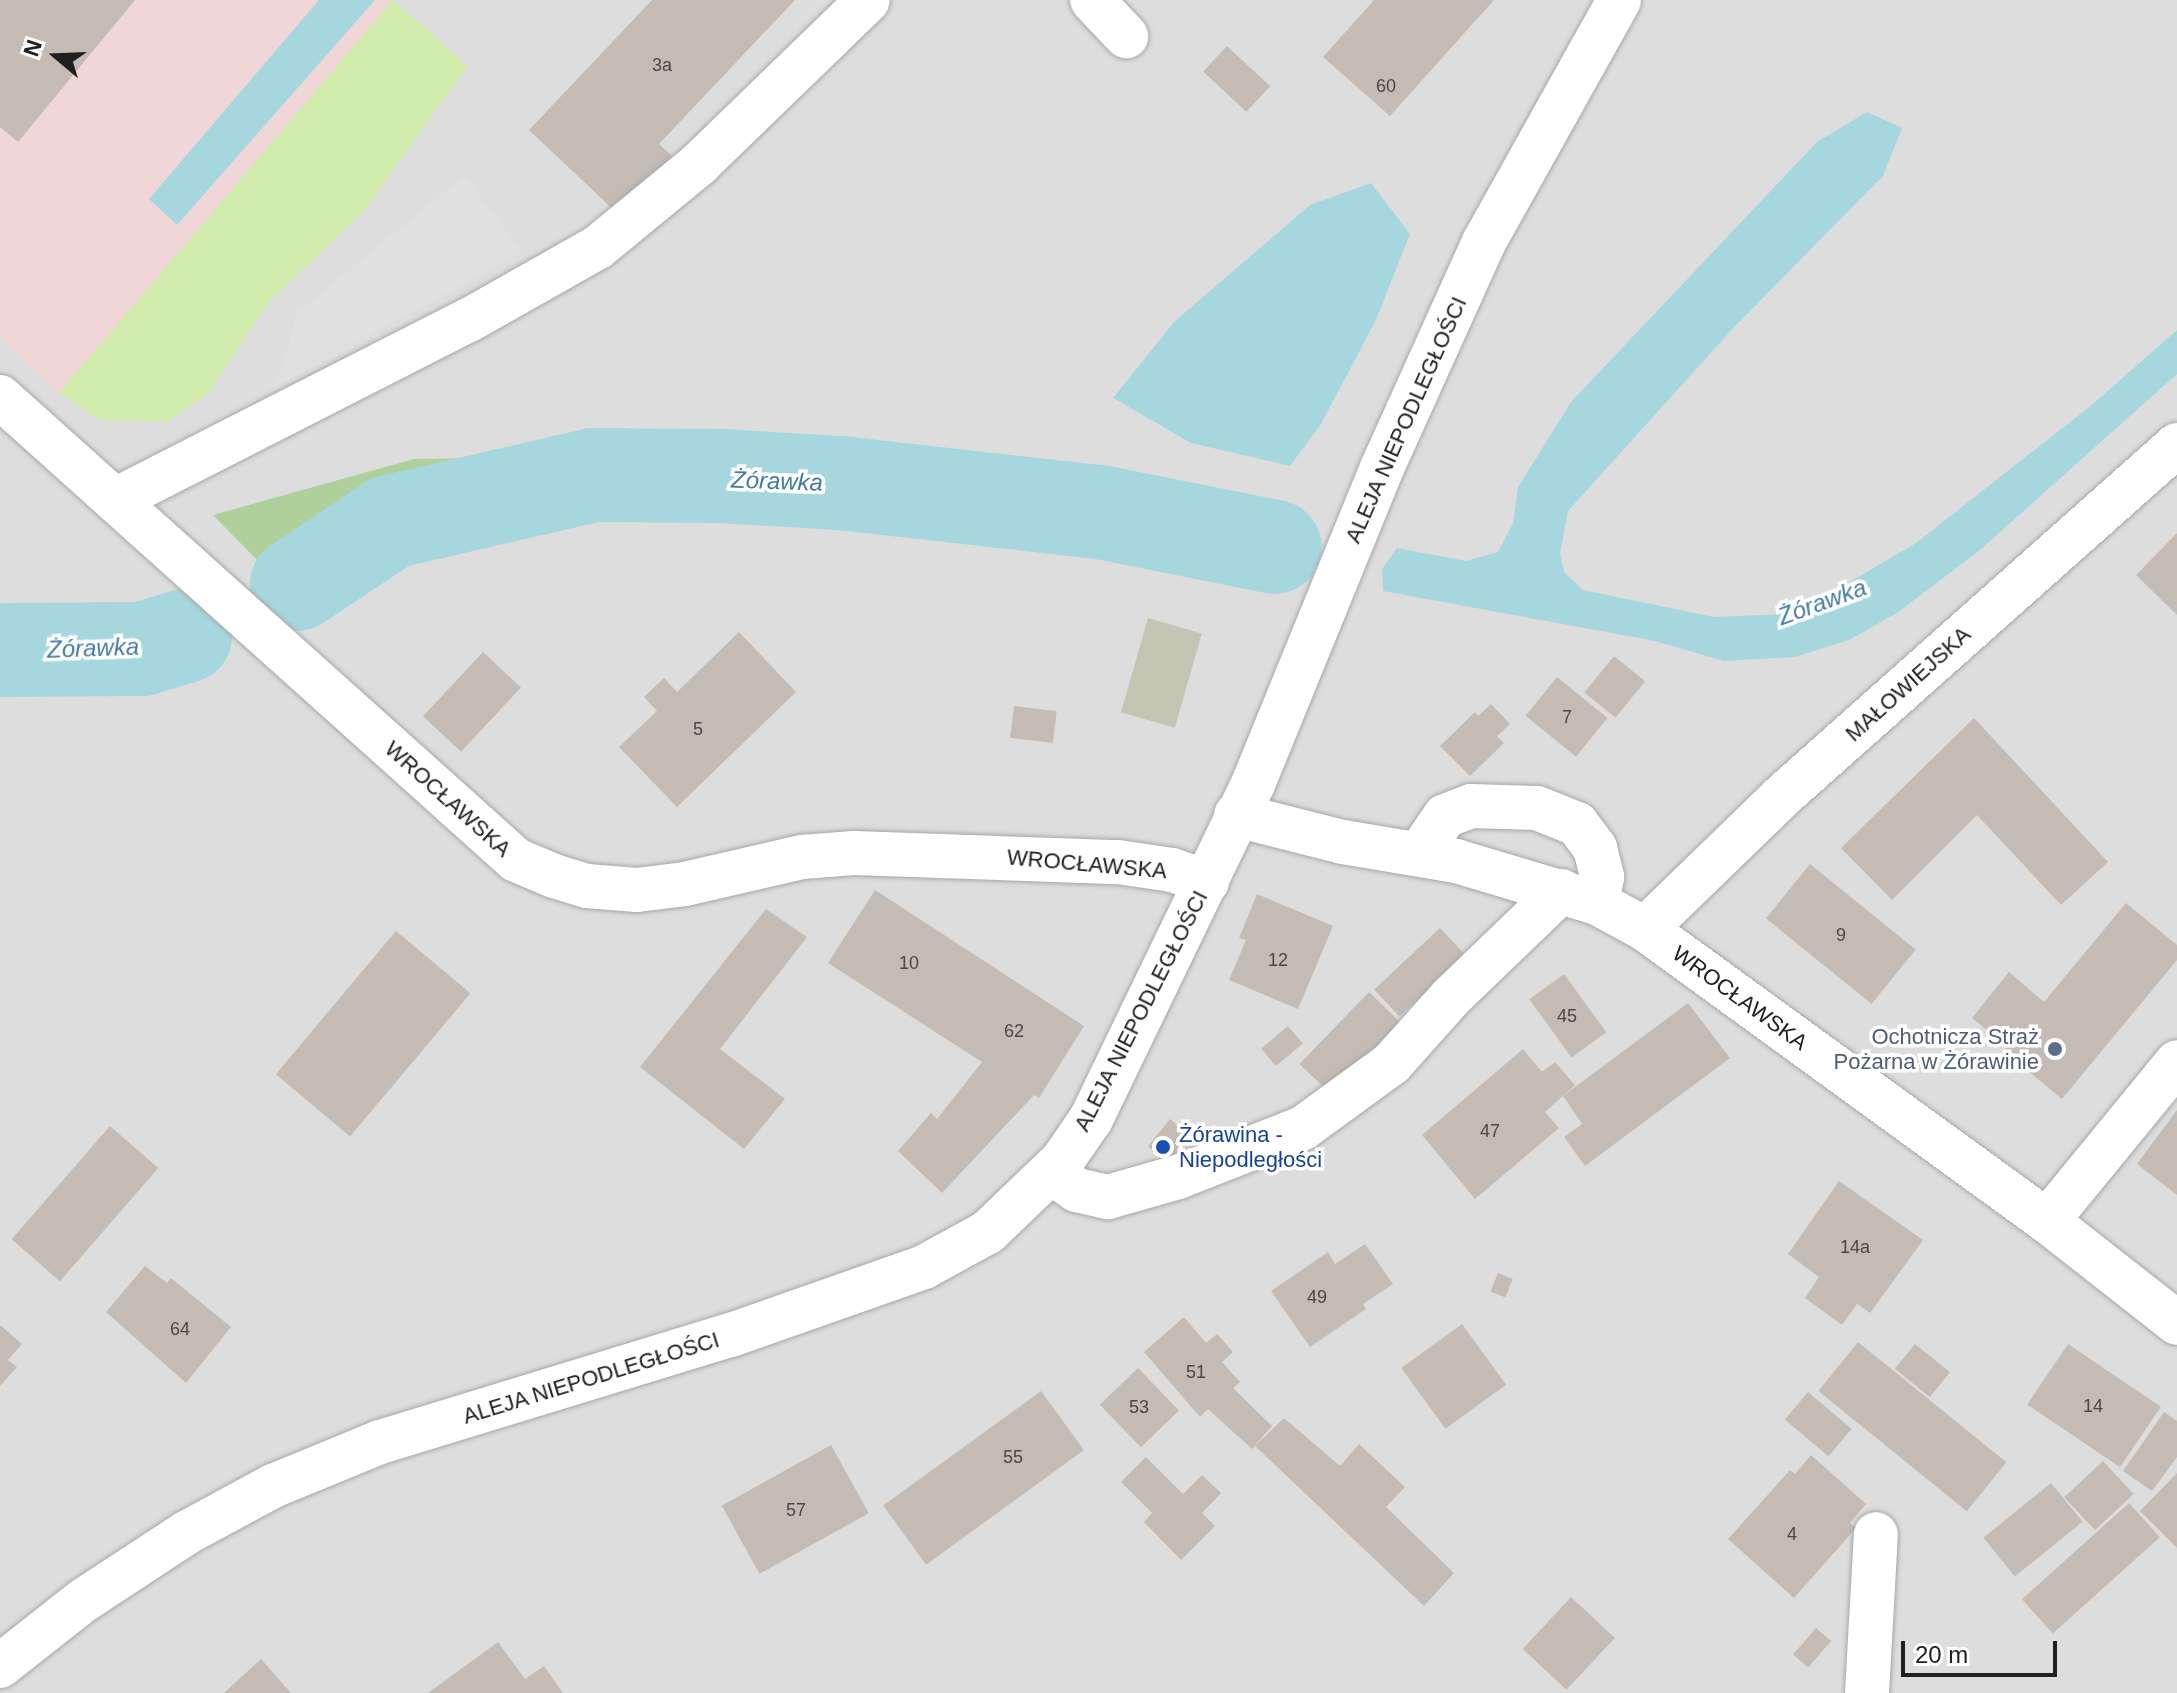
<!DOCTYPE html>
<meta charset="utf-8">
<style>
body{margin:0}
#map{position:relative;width:2177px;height:1693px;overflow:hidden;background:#f1ece6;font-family:Arial,sans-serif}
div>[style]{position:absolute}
.residential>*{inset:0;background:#dedddd;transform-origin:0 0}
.commercial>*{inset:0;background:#f1d6d7}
.construction>*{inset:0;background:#c5c4b2;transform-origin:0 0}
.grass>*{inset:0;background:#d1ebac}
.forest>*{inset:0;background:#afd09b}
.parking>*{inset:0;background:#e0e0e0}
.water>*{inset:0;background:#a7d7de}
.river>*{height:94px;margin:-47px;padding:0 47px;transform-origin:47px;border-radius:47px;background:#a7d7de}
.building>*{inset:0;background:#c5bbb5;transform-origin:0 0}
.roads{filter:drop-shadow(0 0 2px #a7a7a7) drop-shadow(0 0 2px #a7a7a7)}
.minor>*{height:44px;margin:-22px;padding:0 22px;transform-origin:22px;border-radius:22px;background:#fff}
.dots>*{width:22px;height:22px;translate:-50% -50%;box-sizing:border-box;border:4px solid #fff;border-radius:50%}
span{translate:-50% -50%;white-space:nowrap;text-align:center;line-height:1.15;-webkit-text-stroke:7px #fff;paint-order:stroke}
.number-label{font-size:18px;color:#494745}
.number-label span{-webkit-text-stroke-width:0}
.street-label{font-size:22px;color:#202020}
.service-label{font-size:22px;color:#4e5e75}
.right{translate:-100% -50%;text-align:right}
.transit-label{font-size:22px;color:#164399}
.left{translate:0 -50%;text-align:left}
.water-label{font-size:24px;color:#457ba1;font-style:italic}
.north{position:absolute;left:16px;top:16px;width:80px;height:80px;-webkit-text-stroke:6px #fff;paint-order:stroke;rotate:289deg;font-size:22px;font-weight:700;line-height:32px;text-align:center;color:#202020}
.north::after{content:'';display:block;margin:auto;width:28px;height:36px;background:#202020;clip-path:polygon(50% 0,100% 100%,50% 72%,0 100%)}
.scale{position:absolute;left:1901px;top:1641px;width:156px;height:36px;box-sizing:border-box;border:4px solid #202020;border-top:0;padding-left:10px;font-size:24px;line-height:28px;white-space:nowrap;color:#202020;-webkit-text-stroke:6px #fff;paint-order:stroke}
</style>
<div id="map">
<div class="residential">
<div style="left:0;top:0;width:2177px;height:1693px"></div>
</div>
<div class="commercial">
<div style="clip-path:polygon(0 0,393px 0,59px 393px,0 338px)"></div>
</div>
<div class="construction">
<div style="left:1148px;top:618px;width:56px;height:98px;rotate:16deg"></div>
</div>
<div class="grass">
<div style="clip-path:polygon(393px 0,468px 66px,365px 209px,267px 304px,207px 395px,167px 422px,100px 420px,59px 393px)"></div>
</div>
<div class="forest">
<div style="clip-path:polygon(815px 443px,1082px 468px,1105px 496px,1097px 499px,806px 462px,567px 469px,354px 528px,258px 561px,213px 515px,414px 459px,533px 457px)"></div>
</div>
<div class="parking">
<div style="clip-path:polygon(464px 176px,522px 252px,277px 386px,296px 314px)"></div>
</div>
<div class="water">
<div style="clip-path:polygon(319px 0,375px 0,177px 225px,149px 199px)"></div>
<div style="clip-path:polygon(1867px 112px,1902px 128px,1883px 176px,1736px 325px,1568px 511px,1560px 554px,1564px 572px,1583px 590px,1714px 617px,1784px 614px,1826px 596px,1916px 543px,2093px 404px,2177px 330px,2177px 374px,1980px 550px,1897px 613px,1849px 640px,1795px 657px,1724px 661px,1655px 641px,1383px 591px,1382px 569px,1397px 548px,1466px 561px,1498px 552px,1513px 523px,1518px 487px,1571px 402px,1817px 142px)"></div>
<div style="clip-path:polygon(1371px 183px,1410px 234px,1376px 320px,1321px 424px,1290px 466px,1191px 443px,1113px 398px,1174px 322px,1310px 205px)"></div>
</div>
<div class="river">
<div style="left:297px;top:584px;width:112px;rotate:-33.7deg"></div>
<div style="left:390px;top:522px;width:208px;rotate:-13deg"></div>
<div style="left:593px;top:475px;width:128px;rotate:0.4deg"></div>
<div style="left:721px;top:476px;width:119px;rotate:3.4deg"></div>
<div style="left:840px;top:483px;width:262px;rotate:6.4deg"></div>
<div style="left:1100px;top:512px;width:178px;rotate:11.3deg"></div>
<div style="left:0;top:650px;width:142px;rotate:-0.4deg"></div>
<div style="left:142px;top:649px;width:45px;rotate:-16.8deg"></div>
</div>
<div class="building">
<div style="clip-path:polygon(0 0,135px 0,18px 142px,0 127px)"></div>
<div style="clip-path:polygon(652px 0,795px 0,659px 144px,672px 156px,618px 214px,529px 130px)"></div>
<div style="clip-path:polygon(1374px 0,1494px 0,1390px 116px,1323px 57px)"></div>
<div style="left:1227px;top:46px;width:59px;height:35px;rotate:43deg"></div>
<div style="clip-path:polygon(2177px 533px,2177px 615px,2136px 575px)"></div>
<div style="clip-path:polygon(739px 632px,796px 692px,677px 807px,619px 747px,657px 711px,644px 697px,664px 678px,677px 692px)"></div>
<div style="left:483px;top:652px;width:52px;height:88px;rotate:43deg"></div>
<div style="left:1614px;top:656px;width:40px;height:47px;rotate:39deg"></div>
<div style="left:1557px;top:677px;width:65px;height:50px;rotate:39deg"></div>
<div style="clip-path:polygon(1491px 704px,1510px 724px,1497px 736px,1504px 743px,1470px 776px,1440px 746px,1475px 712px,1478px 716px)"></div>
<div style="left:1014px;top:706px;width:43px;height:32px;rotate:7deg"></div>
<div style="clip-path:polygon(1974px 718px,2108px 862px,2061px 905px,1977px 815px,1892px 900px,1841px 848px)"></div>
<div style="left:1810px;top:864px;width:136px;height:70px;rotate:39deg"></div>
<div style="clip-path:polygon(875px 890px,1084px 1026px,1039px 1098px,1034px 1095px,942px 1193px,898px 1151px,931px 1113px,937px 1119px,982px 1062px,828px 963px)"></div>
<div style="clip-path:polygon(1257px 894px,1333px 926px,1298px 1009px,1229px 980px,1246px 940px,1239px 938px)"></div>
<div style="clip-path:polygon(2126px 903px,2177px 945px,2177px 960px,2062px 1099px,2004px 1051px,2007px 1047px,1972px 1018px,2009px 972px,2044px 1002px)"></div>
<div style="clip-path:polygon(766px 909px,807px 937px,720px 1049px,785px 1099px,744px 1149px,640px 1067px)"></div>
<div style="left:1440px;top:928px;width:37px;height:90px;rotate:47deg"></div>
<div style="left:396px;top:931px;width:97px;height:187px;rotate:40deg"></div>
<div style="left:1564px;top:974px;width:72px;height:43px;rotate:54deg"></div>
<div style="left:1369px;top:992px;width:43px;height:100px;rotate:44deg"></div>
<div style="clip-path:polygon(1688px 1003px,1730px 1058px,1585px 1166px,1564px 1137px,1582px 1124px,1563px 1096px)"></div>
<div style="left:1288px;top:1026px;width:23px;height:35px;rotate:50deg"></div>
<div style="clip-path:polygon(1523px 1049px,1542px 1072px,1555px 1062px,1575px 1085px,1545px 1112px,1559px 1128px,1475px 1199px,1422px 1135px)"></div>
<div style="clip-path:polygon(2177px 1110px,2177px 1195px,2137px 1164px)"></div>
<div style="left:1170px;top:1119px;width:26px;height:35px;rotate:39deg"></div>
<div style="left:110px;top:1126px;width:64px;height:150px;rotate:41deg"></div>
<div style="clip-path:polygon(1839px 1181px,1923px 1240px,1870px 1313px,1857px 1304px,1842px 1325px,1805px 1298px,1819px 1277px,1788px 1254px)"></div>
<div style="clip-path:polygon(1365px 1244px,1393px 1284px,1363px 1304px,1366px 1309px,1310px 1347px,1271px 1291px,1328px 1252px,1335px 1264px)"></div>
<div style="clip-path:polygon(145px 1266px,167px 1283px,171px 1278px,231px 1327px,186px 1383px,106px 1312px)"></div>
<div style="left:1498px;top:1273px;width:16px;height:20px;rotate:22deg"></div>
<div style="clip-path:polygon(1184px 1317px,1206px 1343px,1217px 1334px,1233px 1352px,1222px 1362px,1240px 1382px,1233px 1388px,1272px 1426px,1252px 1449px,1208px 1409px,1200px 1417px,1144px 1352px)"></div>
<div style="left:1462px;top:1324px;width:75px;height:75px;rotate:54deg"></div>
<div style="clip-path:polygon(0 1325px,22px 1344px,8px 1360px,17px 1367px,0 1386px)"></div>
<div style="left:1858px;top:1342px;width:191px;height:63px;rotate:39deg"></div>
<div style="left:1915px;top:1344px;width:45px;height:32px;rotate:39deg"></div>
<div style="left:2068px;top:1344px;width:112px;height:73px;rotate:34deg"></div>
<div style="left:1138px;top:1368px;width:59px;height:53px;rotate:46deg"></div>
<div style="left:1041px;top:1391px;width:73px;height:195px;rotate:54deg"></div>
<div style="left:1808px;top:1392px;width:57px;height:36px;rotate:40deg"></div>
<div style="clip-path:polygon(2164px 1412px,2177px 1421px,2177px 1457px,2152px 1491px,2123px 1471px)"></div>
<div style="clip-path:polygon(1284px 1418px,1340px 1466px,1359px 1444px,1405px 1487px,1386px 1507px,1454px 1573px,1424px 1606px,1255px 1446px)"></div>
<div style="left:831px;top:1445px;width:78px;height:125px;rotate:61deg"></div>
<div style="clip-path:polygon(1811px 1455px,1866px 1504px,1850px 1523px,1856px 1528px,1794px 1598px,1728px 1539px,1790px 1470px,1795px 1474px)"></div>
<div style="clip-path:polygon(1146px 1457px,1183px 1494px,1202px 1475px,1221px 1493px,1202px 1513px,1215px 1526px,1181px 1560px,1144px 1522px,1152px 1513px,1121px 1482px)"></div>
<div style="left:2103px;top:1461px;width:45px;height:53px;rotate:47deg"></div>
<div style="clip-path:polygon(2177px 1473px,2177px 1548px,2140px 1511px)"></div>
<div style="left:2051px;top:1483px;width:50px;height:87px;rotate:51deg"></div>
<div style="left:2129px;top:1503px;width:46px;height:144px;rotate:48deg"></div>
<div style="left:1571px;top:1597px;width:60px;height:71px;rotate:43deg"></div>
<div style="left:1816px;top:1628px;width:20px;height:35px;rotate:41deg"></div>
<div style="clip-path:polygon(498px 1642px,525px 1679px,544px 1666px,563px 1693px,428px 1693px)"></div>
<div style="clip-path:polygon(261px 1659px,291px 1693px,224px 1693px)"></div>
</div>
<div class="roads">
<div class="minor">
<div style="left:1092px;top:0;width:50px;rotate:46.6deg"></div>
<div style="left:0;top:397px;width:693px;rotate:41.9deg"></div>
<div style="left:516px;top:860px;width:41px;rotate:22.8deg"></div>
<div style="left:554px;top:876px;width:34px;rotate:17deg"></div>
<div style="left:587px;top:886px;width:50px;rotate:4.6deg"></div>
<div style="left:637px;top:890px;width:48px;rotate:-7.1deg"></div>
<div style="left:685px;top:884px;width:120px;rotate:-13deg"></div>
<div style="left:802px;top:857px;width:52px;rotate:-4.4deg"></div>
<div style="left:854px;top:853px;width:264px;rotate:2deg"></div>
<div style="left:1118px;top:862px;width:55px;rotate:8.4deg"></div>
<div style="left:1172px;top:870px;width:37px;rotate:19deg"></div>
<div style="left:115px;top:500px;width:397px;rotate:-27deg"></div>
<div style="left:469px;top:320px;width:148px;rotate:-29.5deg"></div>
<div style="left:598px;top:247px;width:131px;rotate:-39.4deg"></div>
<div style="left:699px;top:164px;width:235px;rotate:-44.1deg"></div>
<div style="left:1236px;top:815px;width:110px;rotate:14.2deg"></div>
<div style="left:1343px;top:842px;width:115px;rotate:9.5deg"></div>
<div style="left:1456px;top:861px;width:147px;rotate:16.6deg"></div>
<div style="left:1597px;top:903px;width:55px;rotate:28.4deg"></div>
<div style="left:1645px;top:929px;width:497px;rotate:36deg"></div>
<div style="left:2047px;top:1221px;width:165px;rotate:38.1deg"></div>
<div style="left:1419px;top:854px;width:46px;rotate:-55.6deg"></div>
<div style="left:1445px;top:816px;width:28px;rotate:-21deg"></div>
<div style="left:1471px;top:806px;width:66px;rotate:1.7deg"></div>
<div style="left:1537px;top:808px;width:43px;rotate:21.8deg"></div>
<div style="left:1577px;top:824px;width:30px;rotate:53deg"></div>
<div style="left:1595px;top:848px;width:30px;rotate:76deg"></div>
<div style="left:1602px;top:877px;width:26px;rotate:101deg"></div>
<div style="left:1645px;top:929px;width:190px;rotate:-44.1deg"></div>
<div style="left:1781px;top:797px;width:530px;rotate:-41.63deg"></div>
<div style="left:1051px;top:1172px;width:32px;rotate:35deg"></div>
<div style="left:1077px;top:1190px;width:32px;rotate:13deg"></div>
<div style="left:1108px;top:1197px;width:73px;rotate:-15.9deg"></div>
<div style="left:1178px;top:1177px;width:134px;rotate:-21.4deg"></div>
<div style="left:1303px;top:1128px;width:110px;rotate:-36.1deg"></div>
<div style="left:1392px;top:1063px;width:89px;rotate:-48.2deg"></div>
<div style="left:1451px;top:997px;width:153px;rotate:-43.9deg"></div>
<div style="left:2047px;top:1221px;width:205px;rotate:-50.7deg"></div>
<div style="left:0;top:1666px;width:107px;rotate:-38.2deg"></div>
<div style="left:84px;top:1600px;width:122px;rotate:-33.3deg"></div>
<div style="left:186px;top:1533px;width:99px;rotate:-28.4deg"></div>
<div style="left:273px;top:1486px;width:116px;rotate:-22.4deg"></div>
<div style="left:380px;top:1442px;width:367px;rotate:-17deg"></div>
<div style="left:731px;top:1335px;width:205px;rotate:-19.4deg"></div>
<div style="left:924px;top:1267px;width:73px;rotate:-28.7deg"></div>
<div style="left:988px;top:1232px;width:103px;rotate:-43.8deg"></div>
<div style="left:1062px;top:1161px;width:51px;rotate:-55.4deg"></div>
<div style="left:1091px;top:1119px;width:372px;rotate:-64.2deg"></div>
<div style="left:1253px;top:784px;width:341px;rotate:-67.8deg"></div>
<div style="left:1382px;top:468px;width:248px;rotate:-65.7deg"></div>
<div style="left:1484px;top:242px;width:277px;rotate:-60.8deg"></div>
<div style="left:1867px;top:1693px;width:159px;rotate:-86.8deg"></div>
</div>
</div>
<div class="dots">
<div style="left:2055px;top:1049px;background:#5c6f8a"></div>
<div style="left:1163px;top:1147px;background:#1a4fb4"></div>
</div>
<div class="number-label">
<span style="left:662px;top:65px">3a</span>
<span style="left:1386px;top:86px">60</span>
<span style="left:1567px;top:717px">7</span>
<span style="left:698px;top:729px">5</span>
<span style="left:1841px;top:935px">9</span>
<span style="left:1278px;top:960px">12</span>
<span style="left:909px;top:963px">10</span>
<span style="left:1567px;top:1016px">45</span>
<span style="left:1014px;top:1031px">62</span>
<span style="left:1490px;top:1131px">47</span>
<span style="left:1855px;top:1247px">14a</span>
<span style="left:1317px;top:1297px">49</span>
<span style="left:180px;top:1329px">64</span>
<span style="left:1196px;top:1372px">51</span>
<span style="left:2093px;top:1406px">14</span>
<span style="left:1139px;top:1407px">53</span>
<span style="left:1013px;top:1457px">55</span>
<span style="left:796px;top:1510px">57</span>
<span style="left:1792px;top:1534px">4</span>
</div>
<div class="street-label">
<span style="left:1406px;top:420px;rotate:-66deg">ALEJA NIEPODLEGŁOŚCI</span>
<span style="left:1908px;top:684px;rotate:-42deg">MAŁOWIEJSKA</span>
<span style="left:448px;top:799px;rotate:42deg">WROCŁAWSKA</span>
<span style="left:1087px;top:864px;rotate:5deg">WROCŁAWSKA</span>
<span style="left:1740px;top:998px;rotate:36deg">WROCŁAWSKA</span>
<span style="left:1141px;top:1011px;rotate:-63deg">ALEJA NIEPODLEGŁOŚCI</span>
<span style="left:591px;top:1378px;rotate:-17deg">ALEJA NIEPODLEGŁOŚCI</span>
</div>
<div class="service-label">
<span class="right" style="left:2039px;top:1049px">Ochotnicza Straż<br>Pożarna w Żórawinie</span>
</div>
<div class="transit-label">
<span class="left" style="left:1179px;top:1147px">Żórawina -<br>Niepodległości</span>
</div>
<div class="water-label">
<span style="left:777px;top:481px;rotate:2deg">Żórawka</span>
<span style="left:1822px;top:602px;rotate:-20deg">Żórawka</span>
<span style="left:93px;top:648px;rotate:-2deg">Żórawka</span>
</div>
<div class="north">N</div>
<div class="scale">20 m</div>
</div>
